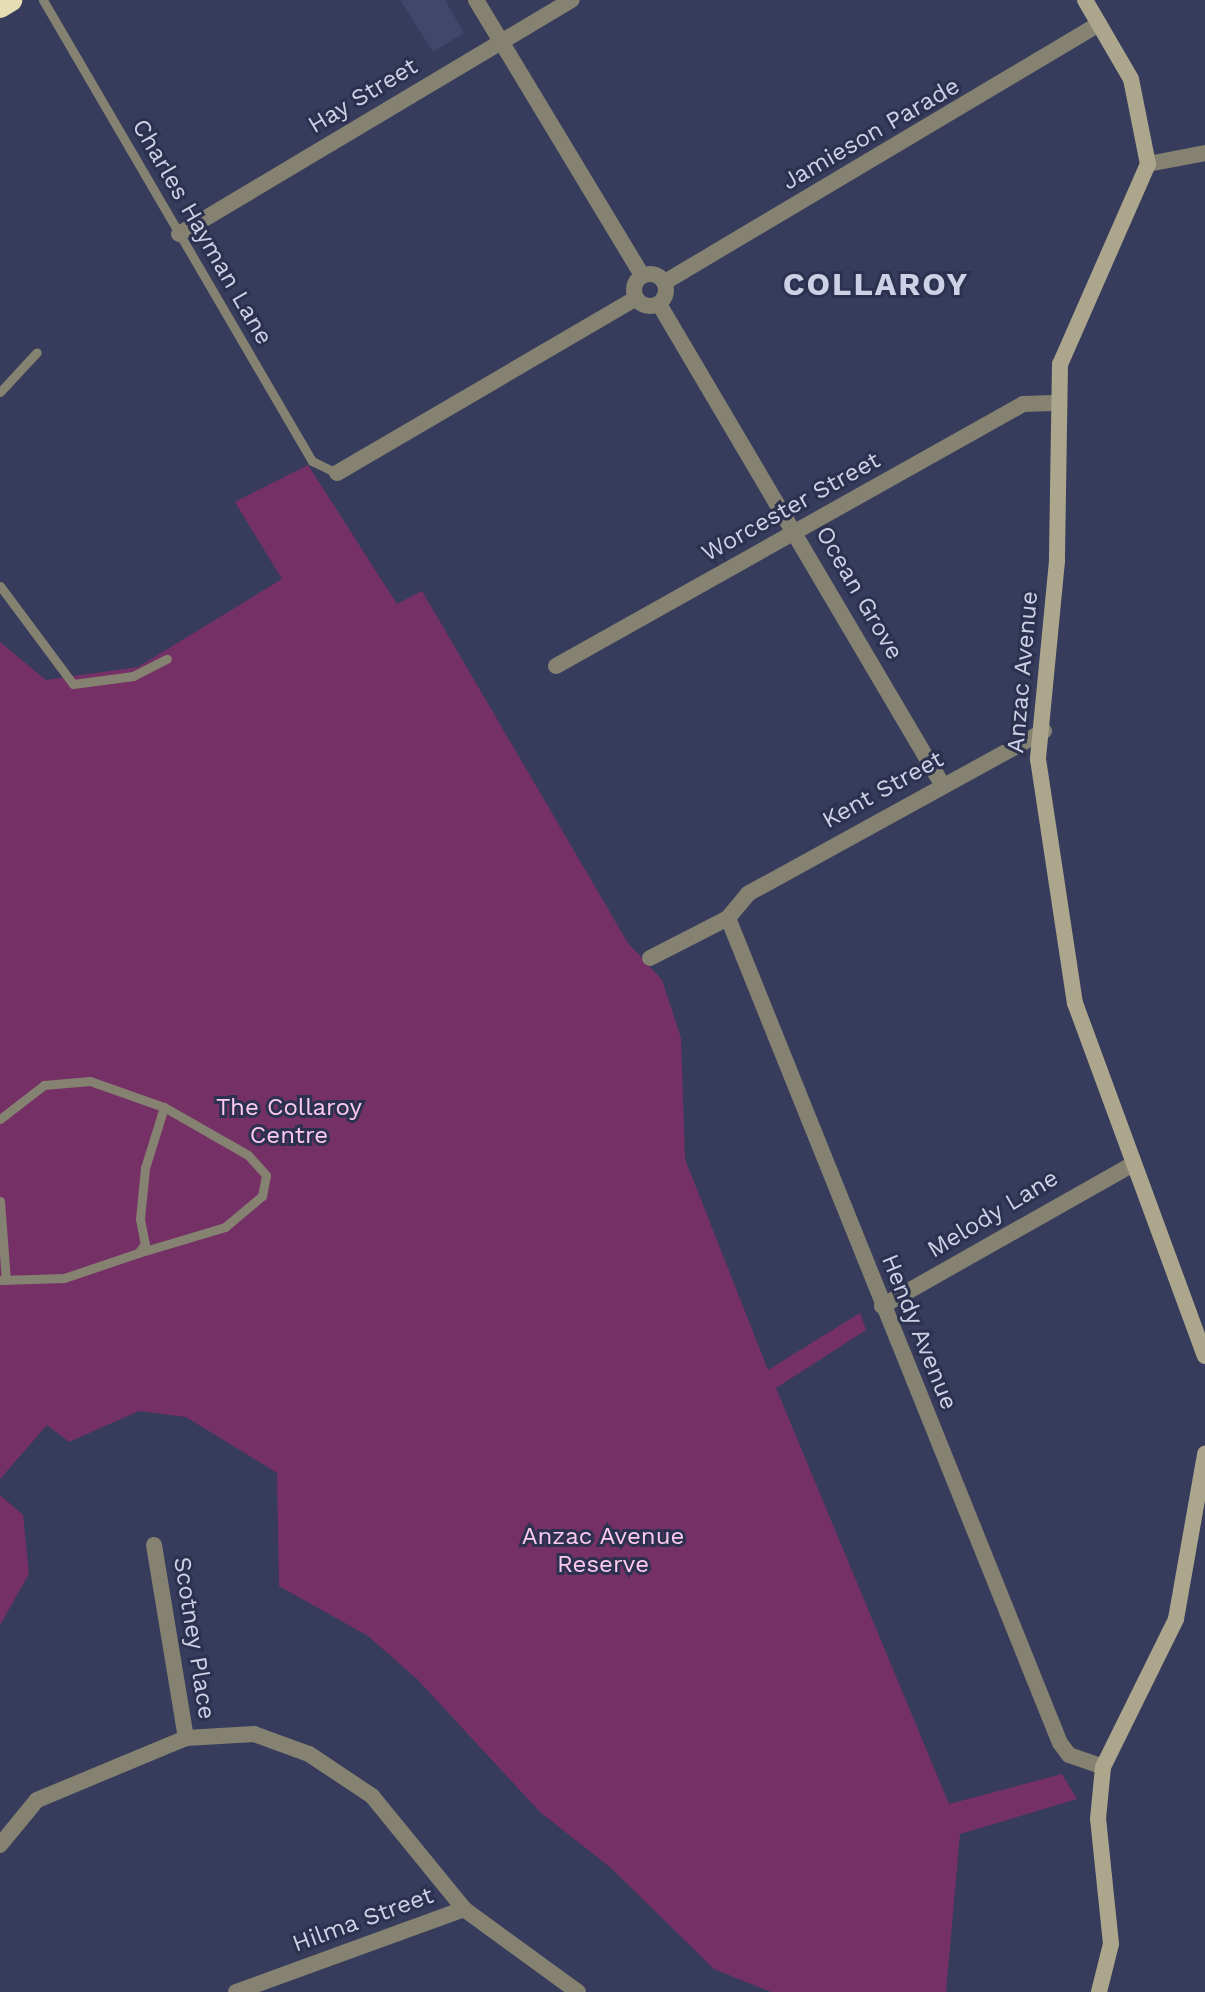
<!DOCTYPE html>
<style>
body{margin:0}
#map{position:relative;width:1205px;height:1992px;overflow:hidden;background:#373c5c;font-family:"Work Sans",sans-serif}
div>[style]{position:absolute}
.built>*{inset:0;background:#41466b}
.green>*{inset:0;background:#753165}
.lane>*{height:9px;margin:-4.5px;padding:0 4.5px;transform-origin:4.5px;border-radius:4.5px;background:#858271}
.street>*{height:16px;margin:-8px;padding:0 8px;transform-origin:8px;border-radius:8px;background:#858271}
.street>.ring{margin:-8px;padding:0;box-sizing:content-box;background:none;border:16px solid #858271;border-radius:50%}
.secondary>*{height:16px;margin:-8px;padding:0 8px;transform-origin:8px;border-radius:8px;background:#aca78c}
.highway>*{height:24px;margin:-12px;padding:0 12px;transform-origin:12px;border-radius:12px;background:#e5ddb3}
span{translate:-50% -50%;white-space:nowrap;text-align:center;line-height:1.15;-webkit-text-stroke:6px #2d3150;paint-order:stroke}
.street-label{font-size:24px;color:#cdd1e5}
.park-label{font-size:24px;color:#fdcaee}
.district-label{font-size:32px;color:#cdd1e5;font-weight:700;letter-spacing:2px}
</style>
<div id="map">
<div class="built">
<div style="clip-path:polygon(400px 0,445px 0,464px 33px,433px 52px)"></div>
</div>
<div class="green">
<div style="clip-path:polygon(308px 465px,397px 604px,422px 591px,628px 943px,662px 980px,681px 1038px,685px 1159px,768px 1370px,860px 1313px,866px 1330px,776px 1388px,949px 1804px,1062px 1774px,1077px 1799px,960px 1834px,946px 1992px,771px 1992px,714px 1969px,611px 1868px,540px 1812px,417px 1679px,368px 1636px,279px 1586px,277px 1473px,186px 1417px,139px 1411px,69px 1442px,47px 1425px,0 1479px,0 642px,46px 680px,138px 667px,282px 579px,235px 502px)"></div>
<div style="clip-path:polygon(0 1495px,23px 1515px,29px 1574px,0 1625px)"></div>
</div>
<div class="lane">
<div style="left:43px;top:0;width:534px;rotate:59.74deg"></div>
<div style="left:312px;top:461px;width:28px;rotate:26deg"></div>
<div style="left:0;top:392px;width:54px;rotate:-47.2deg"></div>
<div style="left:0;top:586px;width:122px;rotate:53.3deg"></div>
<div style="left:73px;top:684px;width:61px;rotate:-7.6deg"></div>
<div style="left:133px;top:676px;width:38px;rotate:-27deg"></div>
<div style="left:0;top:1119px;width:56px;rotate:-37.7deg"></div>
<div style="left:44px;top:1085px;width:46px;rotate:-5deg"></div>
<div style="left:90px;top:1081px;width:78px;rotate:19.4deg"></div>
<div style="left:164px;top:1107px;width:64px;rotate:107.3deg"></div>
<div style="left:145px;top:1168px;width:51px;rotate:95.6deg"></div>
<div style="left:140px;top:1219px;width:25px;rotate:79deg"></div>
<div style="left:145px;top:1244px;width:11px;rotate:128deg"></div>
<div style="left:138px;top:1253px;width:78px;rotate:161.3deg"></div>
<div style="left:64px;top:1278px;width:64px;rotate:178.2deg"></div>
<div style="left:0;top:1201px;width:79px;rotate:85.7deg"></div>
<div style="left:138px;top:1253px;width:91px;rotate:-16.6deg"></div>
<div style="left:225px;top:1227px;width:48px;rotate:-40deg"></div>
<div style="left:262px;top:1196px;width:21px;rotate:-79deg"></div>
<div style="left:266px;top:1175px;width:27px;rotate:-132deg"></div>
<div style="left:248px;top:1155px;width:97px;rotate:-150.3deg"></div>
</div>
<div class="street">
<div style="left:476px;top:0;width:321px;rotate:58.9deg"></div>
<div style="left:1148px;top:164px;width:58px;rotate:-10.9deg"></div>
<div style="left:179px;top:234px;width:457px;rotate:-30.8deg"></div>
<div class="ring" style="left:634px;top:274px;width:16px;height:16px"></div>
<div style="left:665px;top:282px;width:505px;rotate:-30.73deg"></div>
<div style="left:659px;top:304px;width:557px;rotate:59.48deg"></div>
<div style="left:337px;top:473px;width:346px;rotate:-30.3deg"></div>
<div style="left:556px;top:666px;width:535px;rotate:-29.29deg"></div>
<div style="left:1023px;top:404px;width:32px;rotate:-2deg"></div>
<div style="left:1044px;top:731px;width:338px;rotate:151.2deg"></div>
<div style="left:748px;top:894px;width:31px;rotate:130deg"></div>
<div style="left:728px;top:918px;width:889px;rotate:68.08deg"></div>
<div style="left:1060px;top:1743px;width:15px;rotate:53deg"></div>
<div style="left:1069px;top:1755px;width:36px;rotate:19deg"></div>
<div style="left:650px;top:958px;width:88px;rotate:-27.1deg"></div>
<div style="left:882px;top:1306px;width:286px;rotate:-29.5deg"></div>
<div style="left:154px;top:1545px;width:196px;rotate:80.6deg"></div>
<div style="left:0;top:1845px;width:58px;rotate:-50.6deg"></div>
<div style="left:37px;top:1800px;width:161px;rotate:-22.6deg"></div>
<div style="left:186px;top:1738px;width:68px;rotate:-3.4deg"></div>
<div style="left:254px;top:1734px;width:59px;rotate:20deg"></div>
<div style="left:309px;top:1754px;width:76px;rotate:33.7deg"></div>
<div style="left:372px;top:1796px;width:146px;rotate:50.8deg"></div>
<div style="left:236px;top:1992px;width:243px;rotate:-20deg"></div>
<div style="left:464px;top:1909px;width:141px;rotate:36.1deg"></div>
</div>
<div class="secondary">
<div style="left:1085px;top:0;width:91px;rotate:59.8deg"></div>
<div style="left:1131px;top:79px;width:87px;rotate:78.7deg"></div>
<div style="left:1148px;top:164px;width:219px;rotate:113.7deg"></div>
<div style="left:1060px;top:364px;width:197px;rotate:90.9deg"></div>
<div style="left:1057px;top:561px;width:199px;rotate:95.5deg"></div>
<div style="left:1038px;top:759px;width:247px;rotate:81.4deg"></div>
<div style="left:1075px;top:1003px;width:376px;rotate:69.8deg"></div>
<div style="left:1099px;top:1992px;width:49px;rotate:-76deg"></div>
<div style="left:1111px;top:1944px;width:126px;rotate:-95.9deg"></div>
<div style="left:1098px;top:1819px;width:52px;rotate:-84.5deg"></div>
<div style="left:1103px;top:1767px;width:165px;rotate:-63.7deg"></div>
<div style="left:1176px;top:1619px;width:168px;rotate:-80deg"></div>
</div>
<div class="highway">
<div style="left:0;top:6px;width:12px;rotate:-31deg"></div>
</div>
<div class="street-label">
<span style="left:363px;top:96px;rotate:-31deg">Hay Street</span>
<span style="left:871px;top:134px;rotate:-30deg">Jamieson Parade</span>
<span style="left:202px;top:232px;rotate:60deg">Charles Hayman Lane</span>
<span style="left:791px;top:507px;rotate:-29deg">Worcester Street</span>
<span style="left:859px;top:593px;rotate:60deg">Ocean Grove</span>
<span style="left:1023px;top:672px;rotate:-85deg">Anzac Avenue</span>
<span style="left:883px;top:790px;rotate:-29deg">Kent Street</span>
<span style="left:993px;top:1214px;rotate:-31deg">Melody Lane</span>
<span style="left:919px;top:1332px;rotate:68deg">Hendy Avenue</span>
<span style="left:194px;top:1638px;rotate:81deg">Scotney Place</span>
<span style="left:363px;top:1920px;rotate:-20deg">Hilma Street</span>
</div>
<div class="park-label">
<span style="left:289px;top:1122px">The Collaroy<br>Centre</span>
<span style="left:603px;top:1551px">Anzac Avenue<br>Reserve</span>
</div>
<div class="district-label">
<span style="left:876px;top:284px">COLLAROY</span>
</div>
</div>
